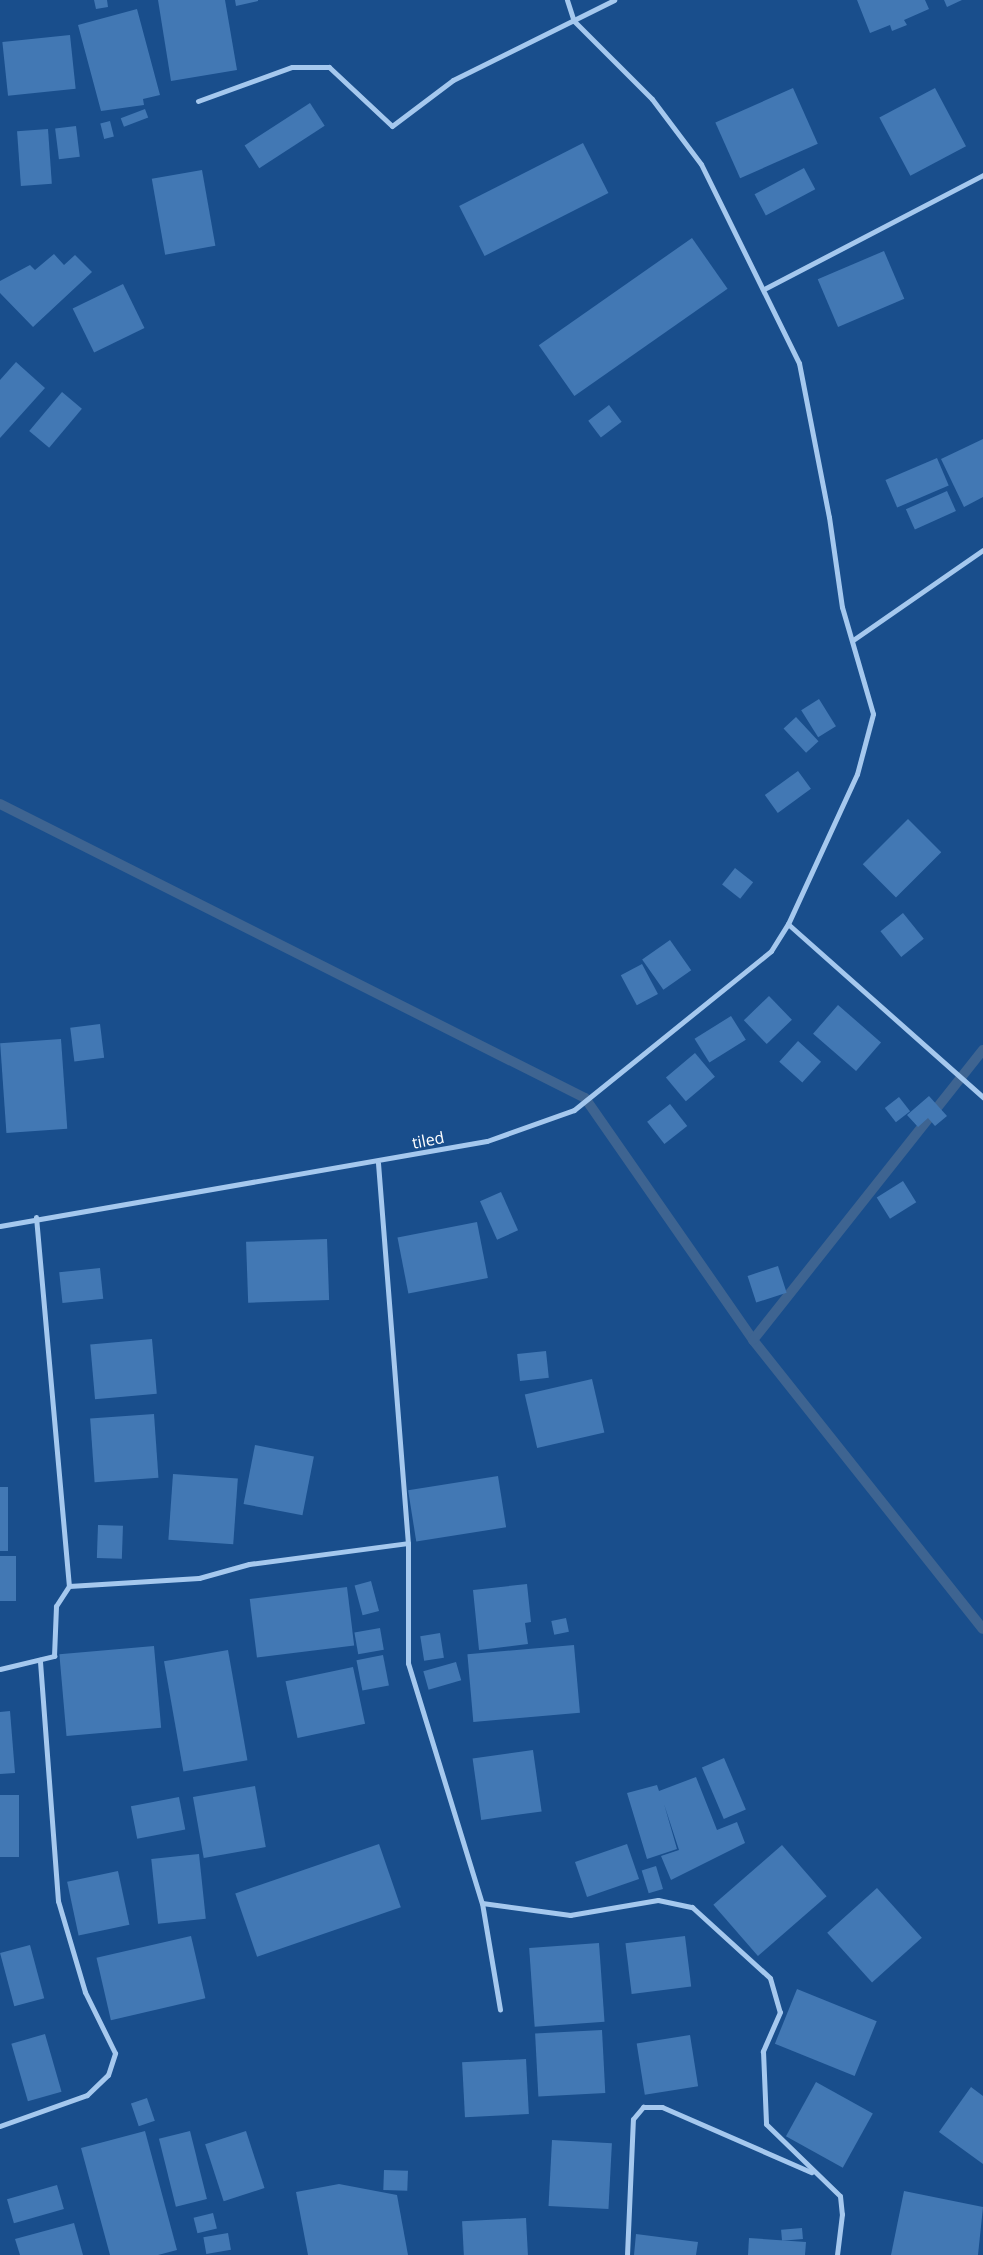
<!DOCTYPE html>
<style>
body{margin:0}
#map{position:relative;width:983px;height:2255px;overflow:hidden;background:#194e8c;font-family:"Open Sans",sans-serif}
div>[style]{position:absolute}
.stream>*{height:10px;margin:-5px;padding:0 5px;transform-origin:5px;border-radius:5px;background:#3e6491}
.building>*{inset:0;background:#4278b4;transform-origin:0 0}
.minor>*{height:5px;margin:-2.5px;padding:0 2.5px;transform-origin:2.5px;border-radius:2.5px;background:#a5c8ee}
span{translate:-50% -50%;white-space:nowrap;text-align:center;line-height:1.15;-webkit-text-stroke:4px #194e8c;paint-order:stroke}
.street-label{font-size:16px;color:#fff}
</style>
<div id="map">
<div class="stream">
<div style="left:0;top:804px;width:655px;rotate:26.68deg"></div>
<div style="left:585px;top:1098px;width:295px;rotate:55.2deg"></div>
<div style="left:753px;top:1340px;width:369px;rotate:51.5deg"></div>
<div style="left:753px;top:1340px;width:370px;rotate:-51.6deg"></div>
</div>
<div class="building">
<div style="clip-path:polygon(94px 0,107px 0,108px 7px,96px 9px)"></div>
<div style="clip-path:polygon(158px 0,225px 0,237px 70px,171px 81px)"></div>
<div style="clip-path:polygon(235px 0,258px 0,258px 1px,236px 6px)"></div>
<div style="clip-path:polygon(857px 0,925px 0,929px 9px,904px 20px,907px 25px,892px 31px,890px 25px,870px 33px)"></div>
<div style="clip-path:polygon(944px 0,962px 0,947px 7px)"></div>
<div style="clip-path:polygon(137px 9px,160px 95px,143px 99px,144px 105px,101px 111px,78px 25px)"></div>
<div style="left:70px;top:35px;width:54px;height:68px;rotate:84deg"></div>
<div style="left:793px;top:88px;width:61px;height:85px;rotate:66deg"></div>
<div style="left:935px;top:88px;width:66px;height:63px;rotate:62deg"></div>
<div style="left:310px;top:103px;width:27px;height:78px;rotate:57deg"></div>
<div style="left:145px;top:109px;width:9px;height:26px;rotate:69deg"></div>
<div style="left:110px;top:121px;width:16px;height:10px;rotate:76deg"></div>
<div style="left:76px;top:126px;width:31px;height:21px;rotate:83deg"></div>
<div style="left:48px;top:129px;width:55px;height:31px;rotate:86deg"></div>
<div style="left:583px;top:143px;width:56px;height:139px;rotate:63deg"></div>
<div style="left:804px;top:168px;width:24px;height:56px;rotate:62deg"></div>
<div style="left:202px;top:170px;width:77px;height:51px;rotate:80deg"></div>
<div style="left:692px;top:238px;width:62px;height:187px;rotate:55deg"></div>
<div style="left:884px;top:251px;width:52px;height:72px;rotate:67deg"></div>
<div style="clip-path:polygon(54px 254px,64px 265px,75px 255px,92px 272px,33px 327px,0 293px,0 281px,30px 265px,35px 270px)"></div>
<div style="left:123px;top:284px;width:49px;height:56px;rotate:64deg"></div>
<div style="clip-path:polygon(16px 362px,45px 388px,0 438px,0 380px)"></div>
<div style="left:62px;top:392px;width:26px;height:51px;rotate:40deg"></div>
<div style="left:609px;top:405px;width:21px;height:26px;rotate:53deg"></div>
<div style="clip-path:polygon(983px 439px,983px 497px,964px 507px,941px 459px)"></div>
<div style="left:937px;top:458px;width:30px;height:56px;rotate:67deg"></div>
<div style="left:947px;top:491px;width:22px;height:45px;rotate:66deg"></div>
<div style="left:819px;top:699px;width:32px;height:21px;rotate:58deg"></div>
<div style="left:796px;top:717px;width:33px;height:17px;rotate:47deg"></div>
<div style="left:798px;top:771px;width:22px;height:41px;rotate:54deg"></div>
<div style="left:908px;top:819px;width:47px;height:64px;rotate:45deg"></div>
<div style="left:735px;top:868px;width:23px;height:21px;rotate:38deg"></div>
<div style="left:903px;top:913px;width:33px;height:29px;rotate:51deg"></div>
<div style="left:670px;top:940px;width:37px;height:34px;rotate:55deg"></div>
<div style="left:642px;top:964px;width:34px;height:24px;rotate:62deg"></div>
<div style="left:769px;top:996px;width:33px;height:35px;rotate:46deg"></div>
<div style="left:838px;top:1005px;width:57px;height:38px;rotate:41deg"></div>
<div style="left:731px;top:1016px;width:28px;height:43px;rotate:58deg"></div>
<div style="left:100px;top:1024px;width:34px;height:30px;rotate:83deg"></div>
<div style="left:61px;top:1039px;width:90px;height:61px;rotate:86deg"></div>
<div style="left:798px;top:1041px;width:31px;height:28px;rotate:42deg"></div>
<div style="left:695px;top:1053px;width:31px;height:38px;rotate:50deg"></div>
<div style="clip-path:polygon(929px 1096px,947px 1116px,935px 1126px,928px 1118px,918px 1127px,907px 1115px)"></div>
<div style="left:899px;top:1097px;width:18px;height:18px;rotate:52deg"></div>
<div style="left:670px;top:1104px;width:28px;height:29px;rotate:52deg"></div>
<div style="left:903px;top:1181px;width:25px;height:31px;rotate:58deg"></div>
<div style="left:501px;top:1192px;width:42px;height:23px;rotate:66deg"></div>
<div style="left:477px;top:1222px;width:57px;height:81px;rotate:79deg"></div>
<div style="left:327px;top:1239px;width:61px;height:81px;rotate:88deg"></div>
<div style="left:778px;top:1266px;width:28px;height:32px;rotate:72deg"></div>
<div style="left:100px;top:1268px;width:31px;height:41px;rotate:84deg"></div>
<div style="left:152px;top:1339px;width:55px;height:62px;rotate:85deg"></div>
<div style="left:546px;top:1351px;width:27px;height:29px;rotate:84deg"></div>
<div style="left:592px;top:1379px;width:55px;height:69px;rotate:77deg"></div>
<div style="left:154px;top:1414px;width:64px;height:64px;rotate:86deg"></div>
<div style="left:255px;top:1445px;width:60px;height:60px;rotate:11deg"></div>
<div style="left:173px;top:1474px;width:65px;height:66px;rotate:4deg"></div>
<div style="left:498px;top:1476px;width:52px;height:91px;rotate:81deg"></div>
<div style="left:0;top:1487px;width:8px;height:64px"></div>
<div style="left:98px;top:1525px;width:25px;height:33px;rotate:2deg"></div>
<div style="left:0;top:1556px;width:16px;height:45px"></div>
<div style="left:371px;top:1581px;width:31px;height:17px;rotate:75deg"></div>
<div style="clip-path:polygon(527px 1584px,531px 1622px,525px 1623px,528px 1644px,479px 1650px,473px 1590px)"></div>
<div style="left:347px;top:1587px;width:59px;height:98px;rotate:83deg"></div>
<div style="left:566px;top:1618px;width:14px;height:15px;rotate:78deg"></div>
<div style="left:380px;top:1628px;width:22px;height:26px;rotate:80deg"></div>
<div style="left:440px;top:1633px;width:25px;height:20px;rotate:81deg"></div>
<div style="left:574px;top:1645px;width:68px;height:107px;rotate:85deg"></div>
<div style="left:154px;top:1646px;width:82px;height:95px;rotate:85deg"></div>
<div style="left:228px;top:1650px;width:112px;height:65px;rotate:80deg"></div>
<div style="left:383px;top:1655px;width:31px;height:27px;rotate:79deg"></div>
<div style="left:456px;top:1662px;width:19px;height:34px;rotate:74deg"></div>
<div style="left:353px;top:1667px;width:58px;height:69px;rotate:78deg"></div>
<div style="clip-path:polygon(10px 1711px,15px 1773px,0 1774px,0 1712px)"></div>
<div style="left:533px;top:1750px;width:62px;height:61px;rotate:82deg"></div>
<div style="left:724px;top:1758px;width:56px;height:24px;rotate:67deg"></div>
<div style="clip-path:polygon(696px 1777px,717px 1830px,737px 1822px,745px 1843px,671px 1880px,661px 1856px,679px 1850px,664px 1804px,677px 1849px,647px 1859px,627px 1793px,657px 1785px,659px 1791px)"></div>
<div style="left:255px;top:1786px;width:62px;height:63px;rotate:80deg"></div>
<div style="left:0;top:1795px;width:19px;height:62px"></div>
<div style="left:179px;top:1797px;width:33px;height:49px;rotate:79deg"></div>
<div style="left:379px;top:1844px;width:67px;height:152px;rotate:71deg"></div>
<div style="left:627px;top:1844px;width:37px;height:55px;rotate:71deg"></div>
<div style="left:782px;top:1845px;width:68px;height:91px;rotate:49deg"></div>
<div style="left:199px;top:1854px;width:65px;height:48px;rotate:84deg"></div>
<div style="left:656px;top:1866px;width:24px;height:15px;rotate:73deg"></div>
<div style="left:118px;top:1871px;width:55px;height:52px;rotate:78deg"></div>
<div style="left:877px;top:1888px;width:67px;height:67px;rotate:48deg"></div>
<div style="left:191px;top:1936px;width:64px;height:97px;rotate:77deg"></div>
<div style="left:685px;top:1936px;width:51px;height:60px;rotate:83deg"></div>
<div style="left:599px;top:1943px;width:79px;height:70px;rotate:86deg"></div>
<div style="left:30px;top:1945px;width:55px;height:31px;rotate:75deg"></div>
<div style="left:797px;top:1989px;width:86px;height:59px;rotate:22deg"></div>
<div style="left:602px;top:2030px;width:63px;height:67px;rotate:87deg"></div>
<div style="left:45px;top:2034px;width:60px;height:35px;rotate:74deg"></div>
<div style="left:690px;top:2035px;width:52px;height:54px;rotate:81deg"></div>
<div style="left:526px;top:2059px;width:55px;height:64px;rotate:87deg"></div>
<div style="left:816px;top:2082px;width:65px;height:62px;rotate:29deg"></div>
<div style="clip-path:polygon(971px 2087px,983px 2096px,983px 2164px,939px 2132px)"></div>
<div style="left:147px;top:2098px;width:24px;height:17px;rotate:71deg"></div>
<div style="clip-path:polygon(145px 2131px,177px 2250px,158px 2255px,110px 2255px,81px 2148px)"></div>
<div style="left:190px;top:2131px;width:70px;height:32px;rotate:76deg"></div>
<div style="left:246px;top:2131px;width:60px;height:43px;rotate:72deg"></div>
<div style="left:552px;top:2140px;width:60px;height:66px;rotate:3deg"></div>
<div style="left:384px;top:2170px;width:24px;height:20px;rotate:2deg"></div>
<div style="clip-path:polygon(339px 2184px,397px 2195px,408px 2255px,308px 2255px,296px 2192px)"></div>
<div style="left:57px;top:2185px;width:25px;height:52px;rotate:74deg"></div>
<div style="clip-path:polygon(904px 2191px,983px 2207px,978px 2255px,891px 2255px)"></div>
<div style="left:213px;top:2213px;width:16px;height:20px;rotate:76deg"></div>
<div style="left:526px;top:2218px;width:37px;height:64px;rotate:87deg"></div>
<div style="clip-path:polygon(74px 2223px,83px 2255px,20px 2255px,15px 2239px)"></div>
<div style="left:802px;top:2228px;width:11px;height:21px;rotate:85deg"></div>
<div style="left:228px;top:2233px;width:17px;height:25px;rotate:80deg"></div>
<div style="clip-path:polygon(636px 2234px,698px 2242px,696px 2255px,634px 2255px)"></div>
<div style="clip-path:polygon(749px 2238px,806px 2242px,805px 2255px,748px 2255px)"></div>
</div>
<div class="minor">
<div style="left:567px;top:0;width:22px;rotate:72deg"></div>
<div style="left:574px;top:21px;width:110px;rotate:45deg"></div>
<div style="left:652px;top:99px;width:81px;rotate:53deg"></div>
<div style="left:701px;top:164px;width:222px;rotate:63.8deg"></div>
<div style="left:799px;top:363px;width:157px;rotate:79deg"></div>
<div style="left:829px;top:517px;width:91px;rotate:81.8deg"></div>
<div style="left:842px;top:607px;width:111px;rotate:73.8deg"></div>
<div style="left:873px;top:714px;width:62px;rotate:104.9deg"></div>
<div style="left:857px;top:774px;width:165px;rotate:114.7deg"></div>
<div style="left:788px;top:924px;width:261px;rotate:41.6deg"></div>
<div style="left:198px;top:101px;width:100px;rotate:-19.9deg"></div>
<div style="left:292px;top:67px;width:37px"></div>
<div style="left:329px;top:67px;width:86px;rotate:43.1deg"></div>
<div style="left:392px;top:126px;width:76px;rotate:-37deg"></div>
<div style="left:453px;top:80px;width:180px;rotate:-26.4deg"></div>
<div style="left:766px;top:288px;width:245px;rotate:-27.5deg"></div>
<div style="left:853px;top:640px;width:158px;rotate:-34.7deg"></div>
<div style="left:378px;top:1163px;width:381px;rotate:85.5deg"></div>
<div style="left:408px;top:1543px;width:120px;rotate:90deg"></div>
<div style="left:408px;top:1663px;width:251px;rotate:72.9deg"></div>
<div style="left:482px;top:1903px;width:108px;rotate:80.4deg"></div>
<div style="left:36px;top:1217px;width:370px;rotate:84.9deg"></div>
<div style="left:0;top:1226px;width:494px;rotate:-9.9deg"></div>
<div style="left:487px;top:1141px;width:92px;rotate:-19.6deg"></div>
<div style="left:574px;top:1110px;width:253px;rotate:-38.9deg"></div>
<div style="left:771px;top:951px;width:32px;rotate:-58deg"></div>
<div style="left:0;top:1669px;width:56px;rotate:-13.5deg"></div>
<div style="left:54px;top:1656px;width:50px;rotate:-87.7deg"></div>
<div style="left:56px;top:1606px;width:24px;rotate:-57deg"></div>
<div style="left:69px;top:1586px;width:130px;rotate:-3.5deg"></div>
<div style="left:199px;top:1578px;width:52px;rotate:-15.6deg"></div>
<div style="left:249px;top:1564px;width:160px;rotate:-7.5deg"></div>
<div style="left:482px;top:1903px;width:89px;rotate:7.8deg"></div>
<div style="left:570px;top:1915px;width:89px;rotate:-9.7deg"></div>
<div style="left:658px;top:1900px;width:35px;rotate:12deg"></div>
<div style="left:692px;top:1907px;width:105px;rotate:42.3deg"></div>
<div style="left:770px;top:1978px;width:35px;rotate:74deg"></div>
<div style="left:780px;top:2012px;width:43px;rotate:113.6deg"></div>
<div style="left:763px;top:2051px;width:73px;rotate:87.6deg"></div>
<div style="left:766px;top:2124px;width:103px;rotate:44.2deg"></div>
<div style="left:840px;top:2196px;width:18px;rotate:84deg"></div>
<div style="left:842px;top:2214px;width:41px;rotate:97deg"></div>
<div style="left:0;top:2126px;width:92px;rotate:-19.6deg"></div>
<div style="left:87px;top:2095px;width:29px;rotate:-44deg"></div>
<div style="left:108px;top:2075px;width:23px;rotate:-72deg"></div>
<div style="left:115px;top:2053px;width:68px;rotate:-116.2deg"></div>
<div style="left:85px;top:1992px;width:95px;rotate:-106.5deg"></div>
<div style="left:58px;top:1901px;width:242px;rotate:-94.3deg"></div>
<div style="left:627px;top:2255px;width:136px;rotate:-87.5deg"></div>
<div style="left:633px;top:2119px;width:16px;rotate:-50deg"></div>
<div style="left:643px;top:2107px;width:19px"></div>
<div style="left:662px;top:2107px;width:163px;rotate:23.6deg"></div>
</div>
<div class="street-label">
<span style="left:428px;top:1140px;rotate:-11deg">tiled</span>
</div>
</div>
